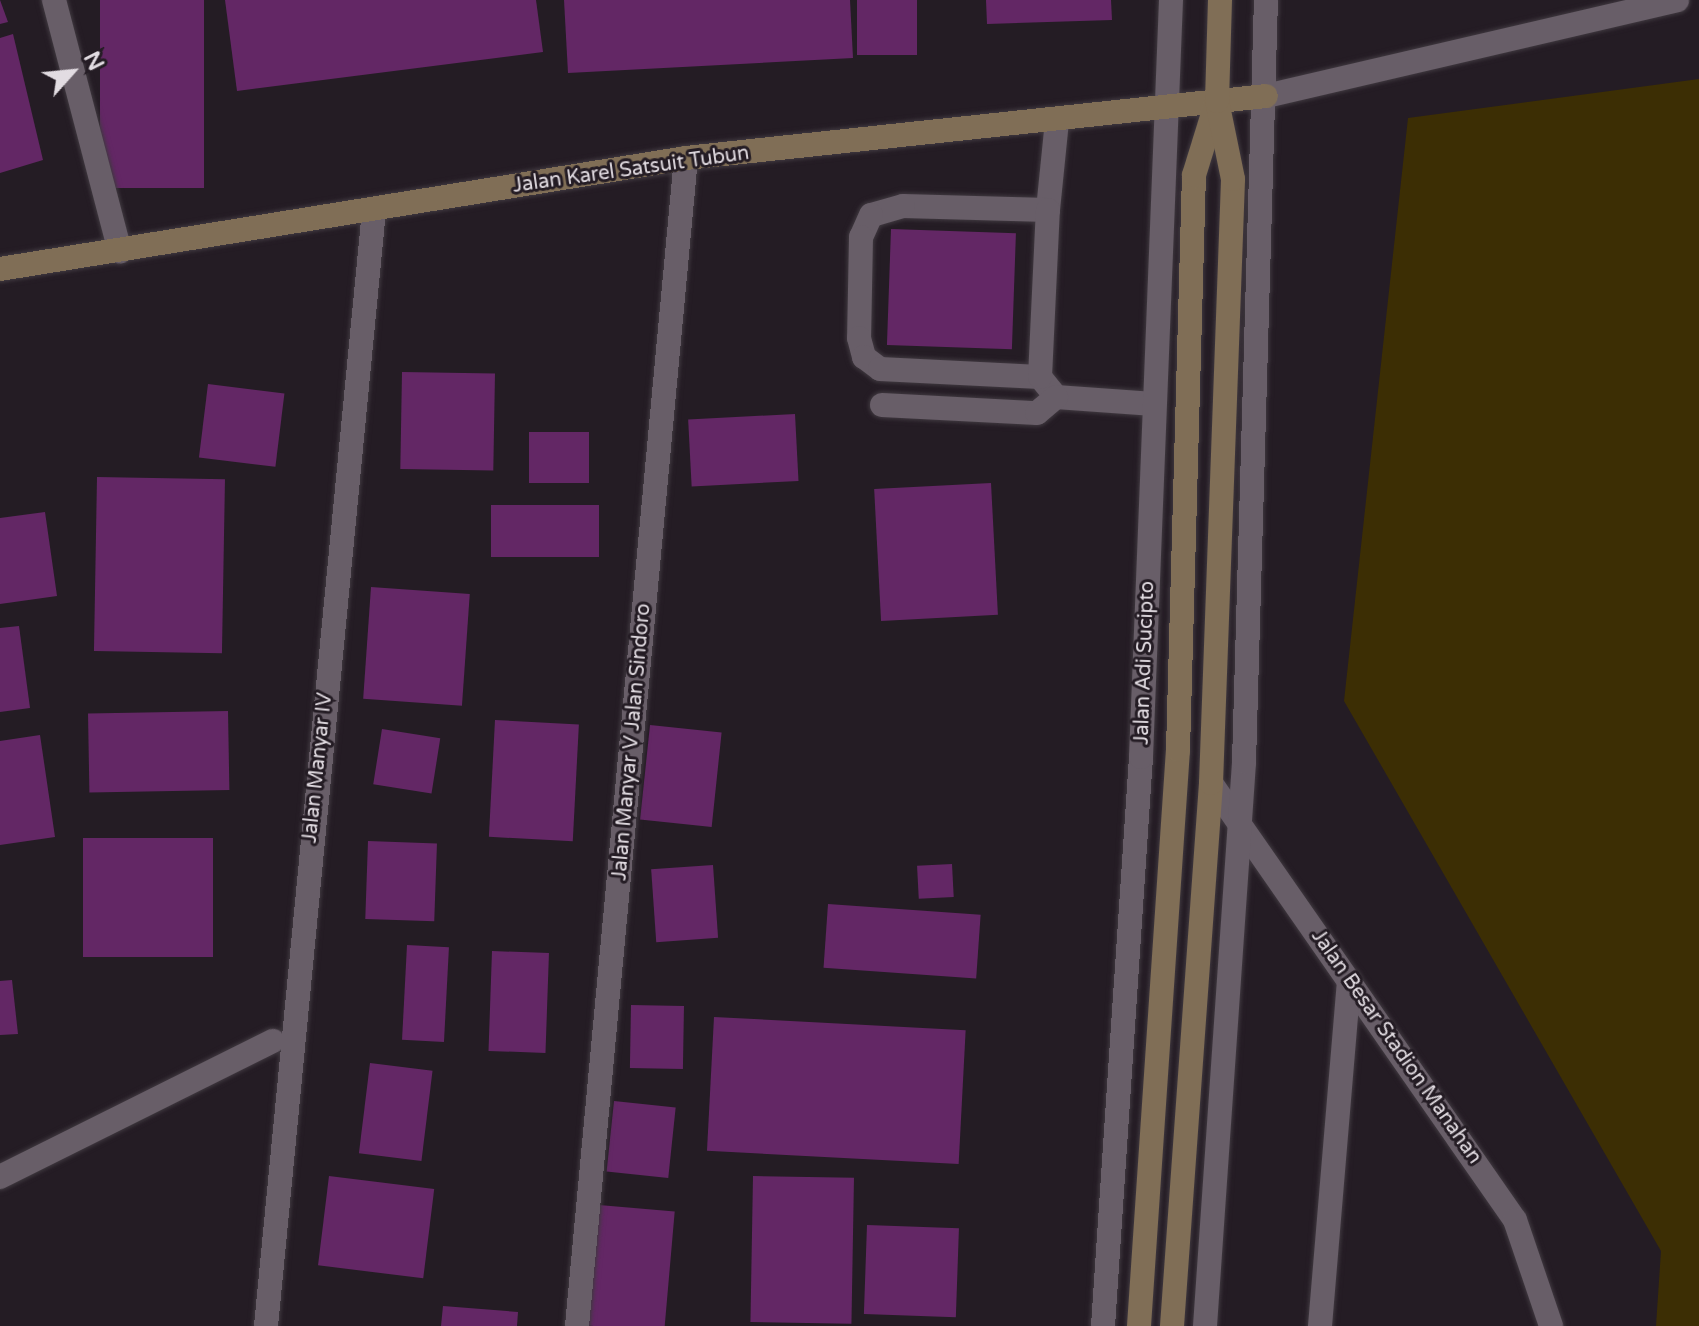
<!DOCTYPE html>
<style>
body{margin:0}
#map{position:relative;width:1699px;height:1326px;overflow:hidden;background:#241c24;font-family:"Varela Round",sans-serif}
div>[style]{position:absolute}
.green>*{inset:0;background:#3c2e04}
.building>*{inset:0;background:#632765;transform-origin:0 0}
.roads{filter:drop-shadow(0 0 2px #403940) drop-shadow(0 0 2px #403940)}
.lane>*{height:24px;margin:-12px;padding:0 12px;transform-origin:12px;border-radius:12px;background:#685e68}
.street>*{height:24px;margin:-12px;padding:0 12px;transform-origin:12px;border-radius:12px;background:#685e68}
.secondary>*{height:24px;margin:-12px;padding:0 12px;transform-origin:12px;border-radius:12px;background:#806e56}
span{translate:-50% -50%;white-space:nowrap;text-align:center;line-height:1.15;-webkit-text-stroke:6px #241c24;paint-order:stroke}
.street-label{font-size:20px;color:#e2dce2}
.north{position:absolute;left:32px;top:32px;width:80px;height:80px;-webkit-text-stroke:6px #241c24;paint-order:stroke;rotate:63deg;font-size:22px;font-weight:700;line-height:32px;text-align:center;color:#e2dce2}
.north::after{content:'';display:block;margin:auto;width:28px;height:36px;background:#e2dce2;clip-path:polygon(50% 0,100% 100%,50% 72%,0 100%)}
</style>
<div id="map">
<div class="green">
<div style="clip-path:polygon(1699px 79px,1699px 1326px,1656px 1326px,1661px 1251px,1344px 701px,1408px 118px)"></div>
</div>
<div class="building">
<div style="clip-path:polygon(0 0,8px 22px,0 24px)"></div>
<div style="left:100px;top:0;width:104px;height:188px"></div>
<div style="clip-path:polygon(225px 0,536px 0,543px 52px,237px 91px)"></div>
<div style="clip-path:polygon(564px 0,850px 0,853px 58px,568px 73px)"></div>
<div style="left:857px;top:0;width:60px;height:55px"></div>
<div style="clip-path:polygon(986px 0,1111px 0,1112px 20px,987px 24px)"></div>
<div style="clip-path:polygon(13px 34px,43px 160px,0 173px,0 38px)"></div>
<div style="left:891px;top:229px;width:125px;height:116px;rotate:2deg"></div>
<div style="left:402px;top:372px;width:93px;height:97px;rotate:1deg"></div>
<div style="left:208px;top:384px;width:77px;height:74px;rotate:7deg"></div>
<div style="left:795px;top:414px;width:67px;height:107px;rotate:87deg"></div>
<div style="left:589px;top:432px;width:51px;height:60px;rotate:90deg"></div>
<div style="left:97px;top:477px;width:128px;height:174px;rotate:1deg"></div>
<div style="left:991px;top:483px;width:132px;height:117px;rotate:87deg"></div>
<div style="left:599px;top:505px;width:52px;height:108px;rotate:90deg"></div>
<div style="clip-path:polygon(45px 512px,57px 596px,0 604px,0 518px)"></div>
<div style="left:371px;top:587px;width:99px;height:112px;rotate:4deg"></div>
<div style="clip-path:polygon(19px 626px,30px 708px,0 712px,0 628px)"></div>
<div style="left:228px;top:711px;width:79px;height:140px;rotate:89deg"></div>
<div style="left:495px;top:720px;width:84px;height:117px;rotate:3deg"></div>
<div style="left:650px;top:725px;width:72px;height:95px;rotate:6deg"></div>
<div style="left:382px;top:729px;width:59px;height:56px;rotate:9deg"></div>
<div style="clip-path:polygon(40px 735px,55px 837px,0 845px,0 741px)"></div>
<div style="left:213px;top:838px;width:119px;height:130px;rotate:90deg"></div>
<div style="left:368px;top:841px;width:69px;height:78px;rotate:2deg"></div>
<div style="left:952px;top:864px;width:33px;height:35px;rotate:87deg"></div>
<div style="left:713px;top:865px;width:73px;height:62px;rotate:86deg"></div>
<div style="left:828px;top:904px;width:153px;height:64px;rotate:4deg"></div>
<div style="left:407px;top:945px;width:42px;height:95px;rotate:3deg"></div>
<div style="left:492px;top:951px;width:57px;height:100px;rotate:2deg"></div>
<div style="clip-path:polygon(12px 980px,18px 1034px,0 1035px,0 981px)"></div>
<div style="left:631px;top:1005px;width:53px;height:63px;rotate:1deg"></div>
<div style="left:714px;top:1017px;width:252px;height:134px;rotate:3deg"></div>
<div style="left:370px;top:1063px;width:63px;height:91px;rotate:7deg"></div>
<div style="left:614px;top:1101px;width:62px;height:71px;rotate:6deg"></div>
<div style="left:329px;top:1176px;width:106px;height:90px;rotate:7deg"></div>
<div style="left:753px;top:1176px;width:101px;height:146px;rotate:1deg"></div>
<div style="left:599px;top:1205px;width:76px;height:121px;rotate:5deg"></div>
<div style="left:867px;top:1225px;width:92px;height:89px;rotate:2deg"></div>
<div style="clip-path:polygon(443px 1306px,518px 1312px,517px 1326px,441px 1326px)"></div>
</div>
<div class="roads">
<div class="lane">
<div style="left:1057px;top:121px;width:89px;rotate:95.8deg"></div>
<div style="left:1048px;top:210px;width:145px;rotate:-178.4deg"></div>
<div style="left:903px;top:206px;width:33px;rotate:164deg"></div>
<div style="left:871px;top:215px;width:24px;rotate:114deg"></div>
<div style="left:861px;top:237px;width:101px;rotate:91.1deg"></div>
<div style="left:859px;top:338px;width:20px;rotate:75deg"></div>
<div style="left:864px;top:357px;width:20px;rotate:37deg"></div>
<div style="left:880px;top:369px;width:160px;rotate:2.9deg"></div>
<div style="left:1040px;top:377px;width:26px;rotate:51deg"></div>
<div style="left:1056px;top:397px;width:98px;rotate:4.1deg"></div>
<div style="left:1040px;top:377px;width:167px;rotate:-87.3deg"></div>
<div style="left:882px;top:405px;width:155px;rotate:3deg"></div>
<div style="left:1037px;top:413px;width:25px;rotate:-40deg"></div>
<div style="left:1211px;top:783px;width:532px;rotate:55.18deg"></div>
<div style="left:1515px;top:1220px;width:112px;rotate:71.2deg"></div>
<div style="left:1103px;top:1326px;width:570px;rotate:-86.18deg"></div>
<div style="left:1141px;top:757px;width:758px;rotate:-87.73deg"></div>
<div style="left:1205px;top:1326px;width:565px;rotate:-86.04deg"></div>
<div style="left:1244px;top:762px;width:762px;rotate:-88.35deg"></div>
<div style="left:1320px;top:1326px;width:347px;rotate:-85.2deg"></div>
</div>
<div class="street">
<div style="left:54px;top:0;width:260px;rotate:75.3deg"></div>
<div style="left:1266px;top:96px;width:422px;rotate:-13.1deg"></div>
<div style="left:0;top:1177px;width:305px;rotate:-26.5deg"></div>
<div style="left:266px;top:1326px;width:1121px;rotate:-84.47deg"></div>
<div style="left:577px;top:1326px;width:1173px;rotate:-84.67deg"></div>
</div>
<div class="secondary">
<div style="left:0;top:269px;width:695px;rotate:-9.19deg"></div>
<div style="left:686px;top:158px;width:583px;rotate:-6.1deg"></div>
<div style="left:1139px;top:1326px;width:577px;rotate:-86.13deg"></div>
<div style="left:1178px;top:750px;width:575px;rotate:-88.41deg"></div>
<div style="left:1194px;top:175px;width:74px;rotate:-72.8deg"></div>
<div style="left:1172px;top:1326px;width:544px;rotate:-85.89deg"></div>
<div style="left:1211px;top:783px;width:604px;rotate:-87.91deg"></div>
<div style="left:1233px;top:179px;width:80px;rotate:-101.6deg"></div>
<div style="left:1217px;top:101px;width:101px;rotate:-88.3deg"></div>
</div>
</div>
<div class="street-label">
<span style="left:631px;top:170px;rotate:-8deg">Jalan Karel Satsuit Tubun</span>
<span style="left:1145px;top:663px;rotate:-88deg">Jalan Adi Sucipto</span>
<span style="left:632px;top:742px;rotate:-85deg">Jalan Manyar V Jalan Sindoro</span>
<span style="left:318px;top:768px;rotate:-84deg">Jalan Manyar IV</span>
<span style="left:1396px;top:1047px;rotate:55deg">Jalan Besar Stadion Manahan</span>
</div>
<div class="north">N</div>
</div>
